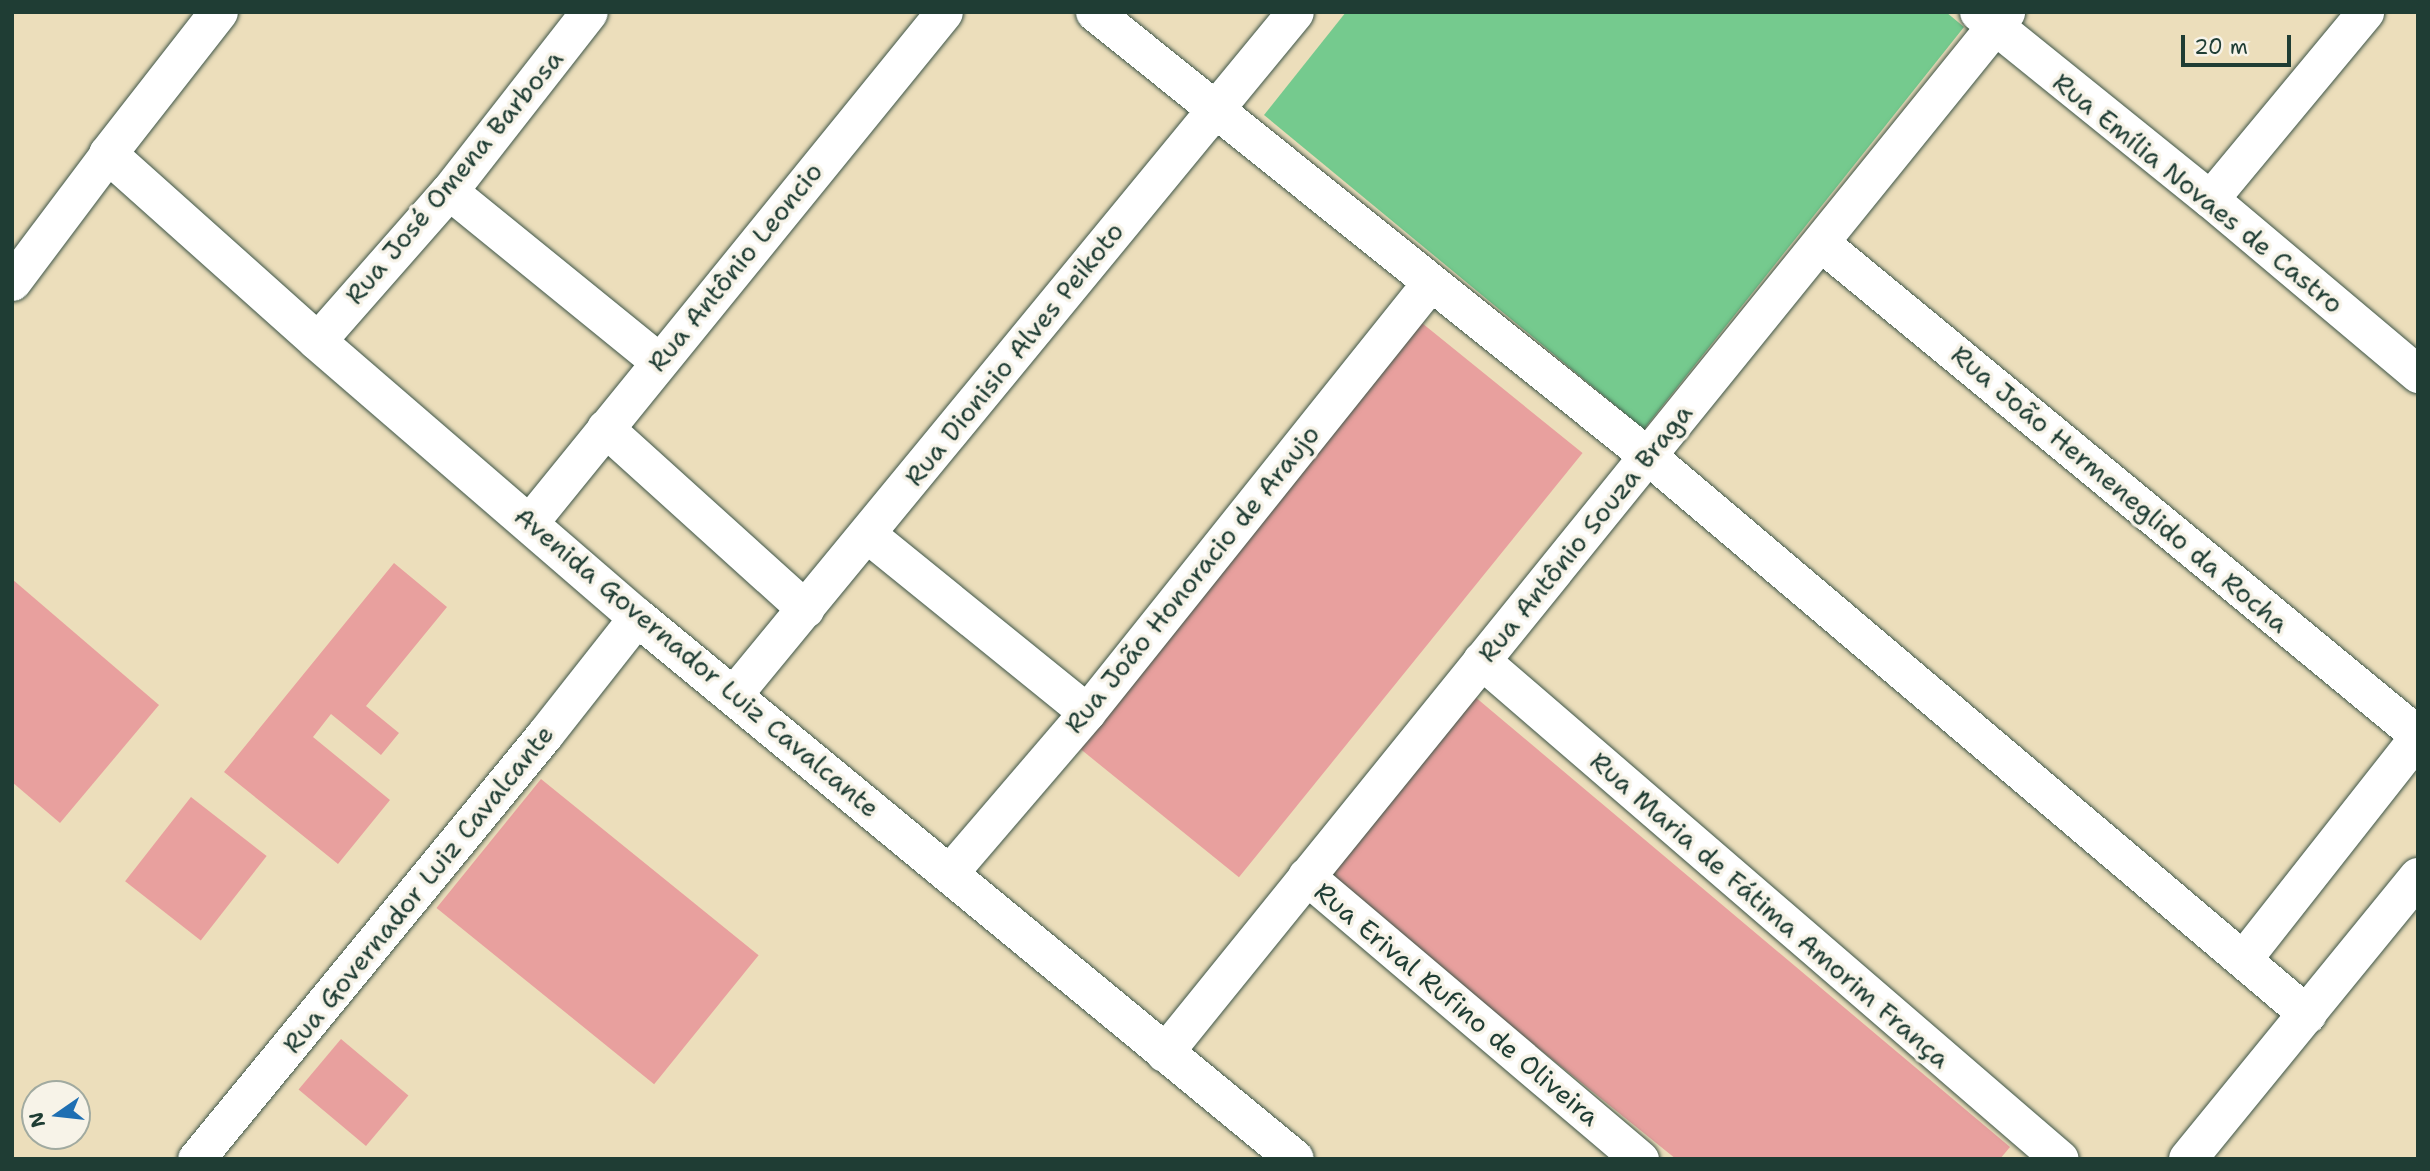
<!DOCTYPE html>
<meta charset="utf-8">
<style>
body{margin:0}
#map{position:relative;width:2430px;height:1171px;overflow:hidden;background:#ecdebb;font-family:"Shantell Sans",sans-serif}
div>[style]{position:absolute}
.green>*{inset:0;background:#75ca8e}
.building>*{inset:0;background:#e8a09e;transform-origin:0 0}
.roads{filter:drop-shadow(0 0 2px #3e5548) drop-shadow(0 0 2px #3e5548)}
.minor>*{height:37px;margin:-18.5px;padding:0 18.5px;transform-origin:18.5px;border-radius:18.5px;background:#fff}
.tertiary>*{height:38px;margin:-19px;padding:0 19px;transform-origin:19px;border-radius:19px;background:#fff}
span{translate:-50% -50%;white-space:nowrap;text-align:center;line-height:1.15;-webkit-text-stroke:7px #f7f3e8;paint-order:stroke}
.street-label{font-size:26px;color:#1f3d34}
.frame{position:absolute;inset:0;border:14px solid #1f3d34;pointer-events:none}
.north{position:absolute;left:21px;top:1080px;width:70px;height:70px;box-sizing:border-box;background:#f7f3e8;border:2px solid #a1aaa0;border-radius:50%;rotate:256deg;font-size:19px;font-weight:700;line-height:28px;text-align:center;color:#1f3d34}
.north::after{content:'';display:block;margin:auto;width:24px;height:32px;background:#1f6fb2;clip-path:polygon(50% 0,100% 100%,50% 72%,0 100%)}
.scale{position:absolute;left:2181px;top:35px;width:110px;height:32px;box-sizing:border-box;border:4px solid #1f3d34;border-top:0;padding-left:9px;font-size:21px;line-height:24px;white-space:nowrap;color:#1f3d34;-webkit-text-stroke:5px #f7f3e8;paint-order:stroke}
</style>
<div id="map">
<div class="green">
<div style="clip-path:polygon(1346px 12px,1946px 12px,1964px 27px,1644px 429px,1264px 115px)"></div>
</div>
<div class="building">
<div style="left:1417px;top:319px;width:213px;height:546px;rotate:39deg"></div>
<div style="clip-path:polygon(394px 563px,447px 607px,366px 706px,399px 733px,381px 755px,331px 714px,313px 737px,390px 800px,338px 864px,224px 772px)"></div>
<div style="clip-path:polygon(12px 579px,159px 705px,60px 823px,12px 782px)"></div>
<div style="clip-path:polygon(1474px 696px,2010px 1147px,2000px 1159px,1676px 1159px,1321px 873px)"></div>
<div style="left:541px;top:779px;width:280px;height:166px;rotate:39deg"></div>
<div style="left:191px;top:797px;width:96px;height:107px;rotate:38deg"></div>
<div style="left:341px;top:1039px;width:88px;height:66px;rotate:40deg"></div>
</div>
<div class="roads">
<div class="minor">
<div style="left:1094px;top:12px;width:710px;rotate:38.71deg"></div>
<div style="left:1648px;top:456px;width:864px;rotate:40.26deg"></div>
<div style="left:1978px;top:12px;width:298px;rotate:38.9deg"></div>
<div style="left:2210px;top:199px;width:272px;rotate:40.1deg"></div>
<div style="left:449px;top:191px;width:269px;rotate:39.1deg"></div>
<div style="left:2210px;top:199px;width:243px;rotate:-50.3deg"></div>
<div style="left:1821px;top:243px;width:774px;rotate:39.49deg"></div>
<div style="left:12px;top:282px;width:160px;rotate:-53.1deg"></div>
<div style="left:317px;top:341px;width:200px;rotate:-48.7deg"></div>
<div style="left:449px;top:191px;width:227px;rotate:-52deg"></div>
<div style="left:605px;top:428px;width:270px;rotate:42.1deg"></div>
<div style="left:529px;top:523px;width:658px;rotate:-50.92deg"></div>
<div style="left:867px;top:534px;width:283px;rotate:39deg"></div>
<div style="left:1481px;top:660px;width:764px;rotate:40.76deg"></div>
<div style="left:733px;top:695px;width:884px;rotate:-50.55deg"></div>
<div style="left:950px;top:872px;width:211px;rotate:-49.4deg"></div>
<div style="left:1087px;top:712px;width:549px;rotate:-51.36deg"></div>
<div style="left:1306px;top:876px;width:438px;rotate:40.3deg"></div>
<div style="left:2243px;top:959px;width:283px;rotate:-51.8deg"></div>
<div style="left:1164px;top:1053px;width:1339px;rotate:-51.03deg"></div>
<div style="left:196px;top:1159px;width:550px;rotate:-50.61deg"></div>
<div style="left:545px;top:734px;width:149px;rotate:-51.8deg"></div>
</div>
<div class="tertiary">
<div style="left:219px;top:12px;width:180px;rotate:128deg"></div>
<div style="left:108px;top:154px;width:280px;rotate:41.8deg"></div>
<div style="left:317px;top:341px;width:423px;rotate:40.8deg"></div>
<div style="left:637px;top:617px;width:852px;rotate:39.48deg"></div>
<div style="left:2188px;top:1159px;width:364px;rotate:-50.8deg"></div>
</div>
</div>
<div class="street-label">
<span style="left:454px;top:177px;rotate:-50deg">Rua José Omena Barbosa</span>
<span style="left:2198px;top:193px;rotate:39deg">Rua Emília Novaes de Castro</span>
<span style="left:735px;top:267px;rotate:-51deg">Rua Antônio Leoncio</span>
<span style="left:1014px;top:354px;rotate:-51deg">Rua Dionisio Alves Peikoto</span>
<span style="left:2120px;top:489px;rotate:40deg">Rua João Hermeneglido da Rocha</span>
<span style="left:1585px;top:533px;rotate:-51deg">Rua Antônio Souza Braga</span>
<span style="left:1192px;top:579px;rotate:-51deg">Rua João Honoracio de Araujo</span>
<span style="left:697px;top:662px;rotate:40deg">Avenida Governador Luiz Cavalcante</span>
<span style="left:418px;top:889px;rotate:-51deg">Rua Governador Luiz Cavalcante</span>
<span style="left:1770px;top:910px;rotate:41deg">Rua Maria de Fátima Amorim França</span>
<span style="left:1457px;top:1004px;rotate:40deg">Rua Erival Rufino de Oliveira</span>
</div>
<div class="frame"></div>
<div class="north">N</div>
<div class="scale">20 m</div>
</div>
